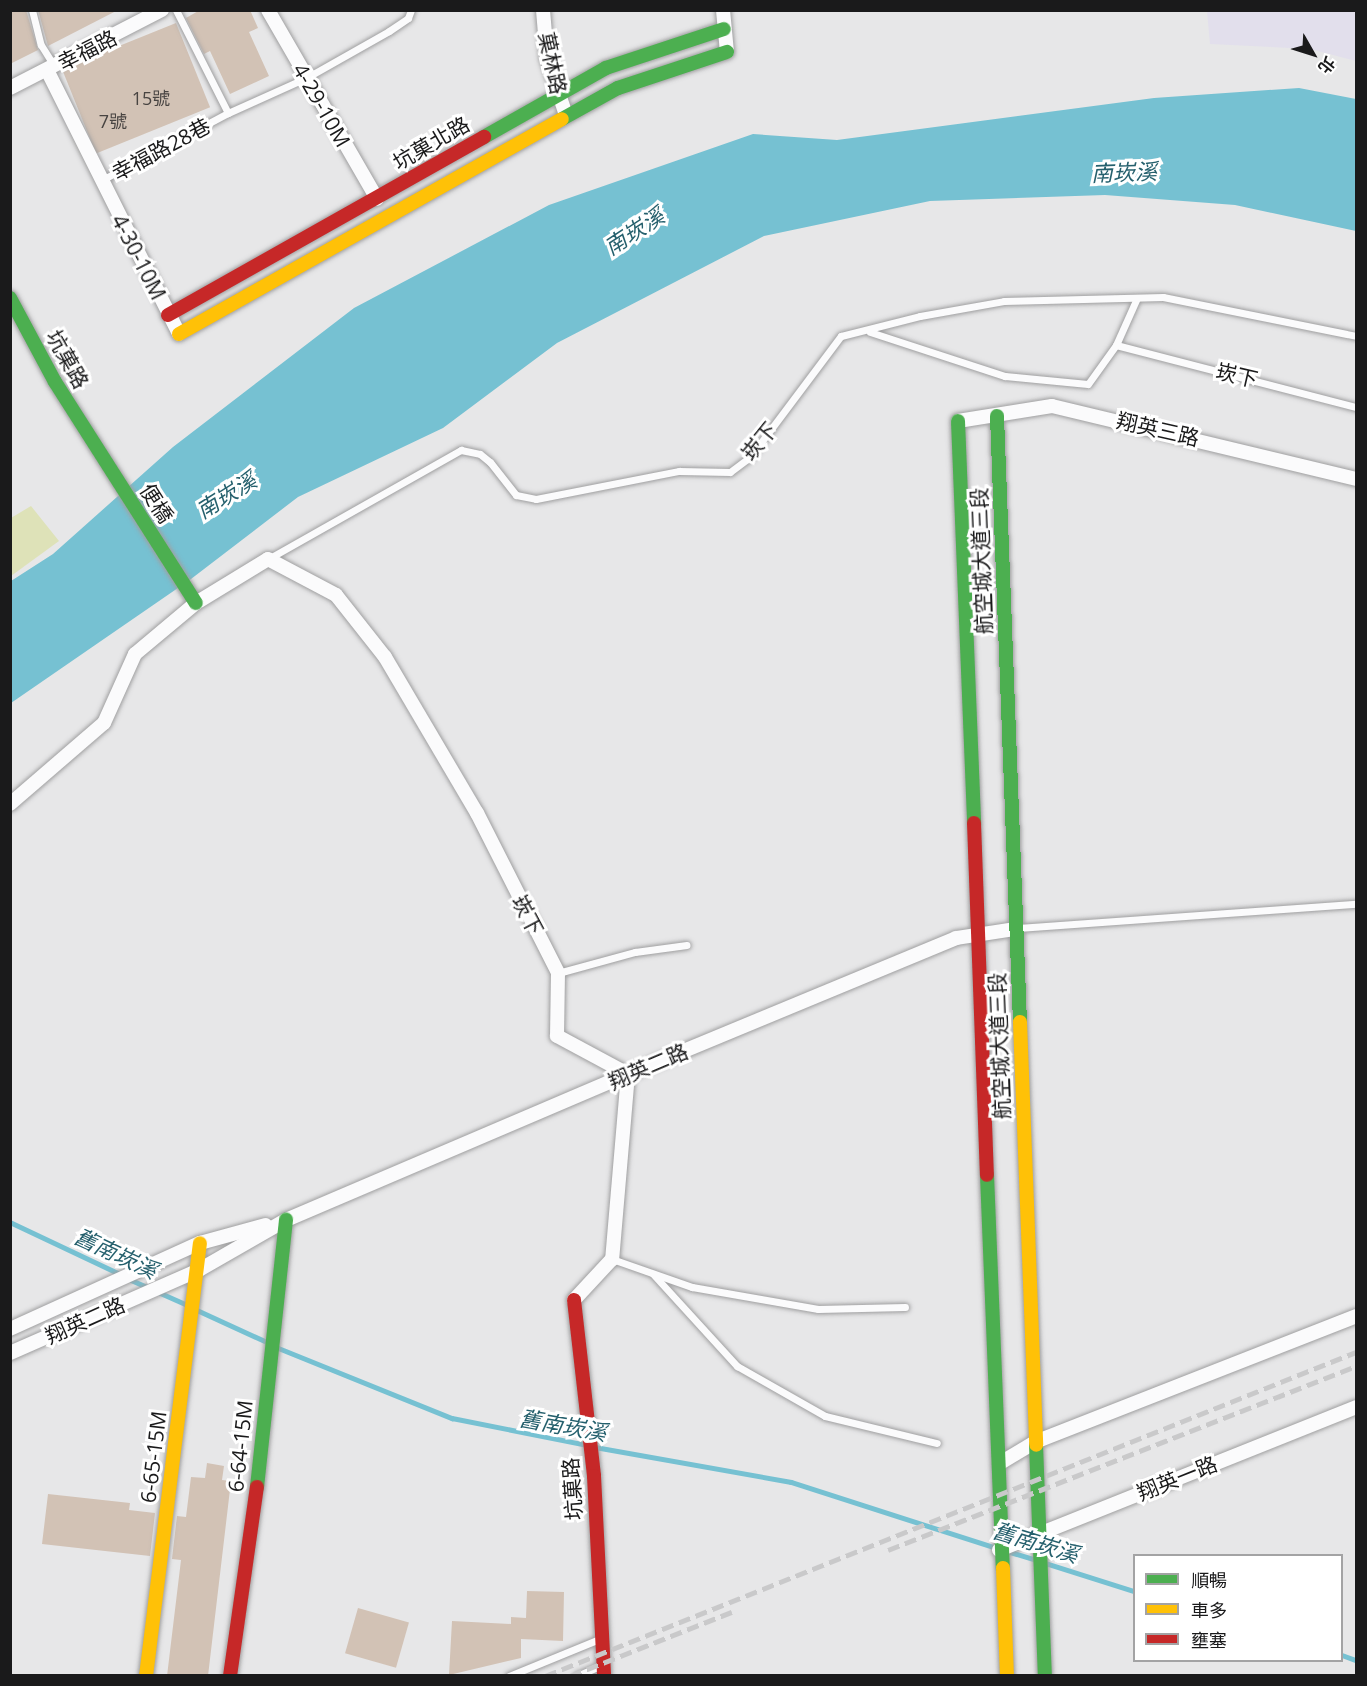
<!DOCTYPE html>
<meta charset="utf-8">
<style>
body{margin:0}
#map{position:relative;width:1367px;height:1686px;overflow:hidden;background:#e7e7e8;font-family:"Open Sans","Noto Sans TC",sans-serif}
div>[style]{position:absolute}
.industrial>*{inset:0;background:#e2dfec}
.green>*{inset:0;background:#dee2b8}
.water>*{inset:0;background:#76c1d2}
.stream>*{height:4.5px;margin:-2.25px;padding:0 2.25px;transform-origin:2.25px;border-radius:2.25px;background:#76c1d2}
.building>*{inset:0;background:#d2c2b5;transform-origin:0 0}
.roads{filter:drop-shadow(0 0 2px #9f9fa0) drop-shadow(0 0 2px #9f9fa0)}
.lane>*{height:7px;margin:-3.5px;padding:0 3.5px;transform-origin:3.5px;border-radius:3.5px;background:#fbfbfc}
.street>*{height:14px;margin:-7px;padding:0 7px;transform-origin:7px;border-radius:7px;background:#fbfbfc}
.fast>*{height:14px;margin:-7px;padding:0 7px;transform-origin:7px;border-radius:7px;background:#4caf50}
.slow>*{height:14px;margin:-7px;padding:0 7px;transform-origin:7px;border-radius:7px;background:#ffc107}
.jam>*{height:14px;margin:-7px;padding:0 7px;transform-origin:7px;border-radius:7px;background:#c62828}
.rail>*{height:4.5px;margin-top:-2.25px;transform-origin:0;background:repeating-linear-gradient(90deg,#c9c9ca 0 12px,transparent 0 18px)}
span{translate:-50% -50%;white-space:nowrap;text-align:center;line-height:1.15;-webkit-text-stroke:6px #fff;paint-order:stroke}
.number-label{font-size:18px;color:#484442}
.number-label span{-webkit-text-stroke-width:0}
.street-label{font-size:21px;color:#1a1a1b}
.water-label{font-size:22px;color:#25606d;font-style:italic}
.frame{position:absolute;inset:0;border:12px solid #1a1a1b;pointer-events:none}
.legend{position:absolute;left:1133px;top:1554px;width:210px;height:108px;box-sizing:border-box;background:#fff;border:2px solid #a3a3a4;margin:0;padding:8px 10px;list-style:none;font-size:18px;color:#1a1a1b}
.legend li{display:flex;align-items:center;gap:12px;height:30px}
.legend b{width:30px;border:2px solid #a3a3a4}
.north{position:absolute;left:1283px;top:24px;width:60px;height:60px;-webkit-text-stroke:4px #fff;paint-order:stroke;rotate:129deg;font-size:16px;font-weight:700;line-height:24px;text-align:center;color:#1a1a1b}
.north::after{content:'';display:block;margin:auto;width:21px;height:27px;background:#1a1a1b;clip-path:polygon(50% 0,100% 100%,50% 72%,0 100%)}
</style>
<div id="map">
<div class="industrial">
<div style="clip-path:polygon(1207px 11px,1356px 11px,1356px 61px,1310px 49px,1210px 44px)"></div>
</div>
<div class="green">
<div style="clip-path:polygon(31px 506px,59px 541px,11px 576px,11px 518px)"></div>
</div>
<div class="water">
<div style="clip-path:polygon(1299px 88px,1356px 99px,1356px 231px,1235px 205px,1105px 195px,930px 201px,764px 236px,557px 343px,443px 428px,298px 497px,191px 579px,11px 703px,11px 581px,53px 554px,173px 447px,354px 308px,549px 205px,753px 134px,837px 140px,1154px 98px)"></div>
</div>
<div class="stream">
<div style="left:10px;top:1222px;width:124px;rotate:25.3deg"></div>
<div style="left:129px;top:1279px;width:22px;rotate:24deg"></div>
<div style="left:156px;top:1291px;width:34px;rotate:24deg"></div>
<div style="left:197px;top:1310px;width:79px;rotate:24.6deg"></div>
<div style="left:276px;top:1347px;width:190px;rotate:22deg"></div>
<div style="left:452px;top:1418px;width:138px;rotate:11.3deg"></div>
<div style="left:595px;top:1447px;width:199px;rotate:10.1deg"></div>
<div style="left:791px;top:1482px;width:216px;rotate:17.8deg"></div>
<div style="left:1007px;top:1551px;width:31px;rotate:17deg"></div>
<div style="left:1045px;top:1563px;width:93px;rotate:17.5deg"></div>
<div style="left:1342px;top:1655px;width:15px;rotate:20deg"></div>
</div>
<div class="building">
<div style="clip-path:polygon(10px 10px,26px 10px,38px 50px,10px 64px)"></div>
<div style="clip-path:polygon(38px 10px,118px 10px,48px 46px)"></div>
<div style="clip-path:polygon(200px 10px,250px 10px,258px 28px,249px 32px,269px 76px,230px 94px,210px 51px,204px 54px,186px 18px)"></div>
<div style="left:176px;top:23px;width:91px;height:123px;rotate:68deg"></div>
<div style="clip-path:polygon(207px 1463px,224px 1466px,222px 1480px,231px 1481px,208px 1676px,167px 1676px,181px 1560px,172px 1559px,177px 1516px,186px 1517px,191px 1477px,205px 1478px)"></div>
<div style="clip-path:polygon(48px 1494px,130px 1503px,129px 1510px,155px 1513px,150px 1556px,42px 1544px)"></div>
<div style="clip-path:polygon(527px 1591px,564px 1592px,563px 1641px,521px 1639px,521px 1658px,449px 1675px,452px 1621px,511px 1624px,511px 1617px,526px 1618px)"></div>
<div style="left:358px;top:1608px;width:53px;height:47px;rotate:16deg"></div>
</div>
<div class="roads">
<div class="lane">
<div style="left:32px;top:10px;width:36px;rotate:76deg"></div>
<div style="left:41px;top:45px;width:25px;rotate:58deg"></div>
<div style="left:228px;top:113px;width:85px;rotate:-24.2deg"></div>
<div style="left:306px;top:78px;width:95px;rotate:-29.5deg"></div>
<div style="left:389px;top:31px;width:23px;rotate:-34deg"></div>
<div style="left:408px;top:18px;width:9px;rotate:-69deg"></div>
<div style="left:100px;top:181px;width:145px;rotate:-28deg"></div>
<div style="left:228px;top:113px;width:115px;rotate:-116.8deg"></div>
<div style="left:870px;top:332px;width:142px;rotate:18.1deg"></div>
<div style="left:1005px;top:376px;width:83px;rotate:5.5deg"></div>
<div style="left:1088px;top:384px;width:48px;rotate:-54.3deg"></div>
<div style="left:1116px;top:345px;width:51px;rotate:-65.9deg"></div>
<div style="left:1116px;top:345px;width:248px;rotate:14.5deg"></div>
<div style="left:268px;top:559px;width:222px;rotate:-29.5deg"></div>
<div style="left:461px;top:450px;width:19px;rotate:12deg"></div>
<div style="left:480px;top:454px;width:13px;rotate:39deg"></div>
<div style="left:490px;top:462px;width:42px;rotate:51.8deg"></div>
<div style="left:516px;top:495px;width:20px;rotate:11deg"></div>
<div style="left:536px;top:499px;width:146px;rotate:-11.1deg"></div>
<div style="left:679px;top:471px;width:51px;rotate:1.1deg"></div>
<div style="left:730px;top:472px;width:25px;rotate:-37deg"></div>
<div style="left:750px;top:457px;width:151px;rotate:-53.1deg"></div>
<div style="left:841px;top:336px;width:81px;rotate:-14.2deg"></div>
<div style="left:920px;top:316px;width:85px;rotate:-10.1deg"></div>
<div style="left:1004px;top:301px;width:159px;rotate:-1.4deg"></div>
<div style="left:1163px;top:297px;width:197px;rotate:11.4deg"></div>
<div style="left:1018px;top:928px;width:339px;rotate:-4.1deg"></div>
<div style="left:558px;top:973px;width:80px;rotate:-15.3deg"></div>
<div style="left:635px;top:952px;width:52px;rotate:-7.7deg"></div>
<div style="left:612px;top:1259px;width:85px;rotate:19.3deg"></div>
<div style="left:692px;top:1287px;width:128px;rotate:9.9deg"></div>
<div style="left:818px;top:1309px;width:87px;rotate:-1.3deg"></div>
<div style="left:653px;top:1274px;width:125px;rotate:47.6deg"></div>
<div style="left:737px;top:1366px;width:101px;rotate:29.6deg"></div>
<div style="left:825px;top:1416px;width:115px;rotate:13.6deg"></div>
<div style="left:509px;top:1676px;width:97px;rotate:-22.3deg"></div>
<div style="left:577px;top:1676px;width:27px;rotate:-24deg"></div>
</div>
<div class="street">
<div style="left:268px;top:10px;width:218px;rotate:60deg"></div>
<div style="left:543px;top:10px;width:48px;rotate:85.2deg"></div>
<div style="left:547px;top:58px;width:60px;rotate:71.6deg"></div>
<div style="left:723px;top:10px;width:42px;rotate:84.6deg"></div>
<div style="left:47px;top:70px;width:295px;rotate:63.4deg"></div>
<div style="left:10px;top:88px;width:171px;rotate:-27.2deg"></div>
<div style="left:958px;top:421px;width:95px;rotate:-9.1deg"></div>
<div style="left:1052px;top:406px;width:313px;rotate:13.5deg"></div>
<div style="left:10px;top:804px;width:124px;rotate:-40.8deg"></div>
<div style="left:104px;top:723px;width:76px;rotate:-65.8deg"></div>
<div style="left:135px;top:654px;width:80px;rotate:-39.9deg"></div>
<div style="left:196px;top:603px;width:84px;rotate:-31.4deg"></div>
<div style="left:268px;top:559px;width:77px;rotate:27.9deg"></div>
<div style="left:336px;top:595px;width:79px;rotate:51.7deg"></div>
<div style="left:385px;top:657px;width:181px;rotate:59.5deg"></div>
<div style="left:477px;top:813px;width:179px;rotate:63.1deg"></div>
<div style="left:558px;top:973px;width:63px;rotate:90.9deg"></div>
<div style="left:557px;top:1036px;width:81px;rotate:28.2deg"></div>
<div style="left:628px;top:1074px;width:186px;rotate:94.9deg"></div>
<div style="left:612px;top:1259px;width:56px;rotate:132.8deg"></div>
<div style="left:10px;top:1329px;width:209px;rotate:-24.4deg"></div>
<div style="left:200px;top:1243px;width:68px;rotate:-15.3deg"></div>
<div style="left:10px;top:1353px;width:206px;rotate:-23.7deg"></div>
<div style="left:199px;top:1270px;width:100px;rotate:-29.9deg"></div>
<div style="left:286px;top:1220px;width:372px;rotate:-23.1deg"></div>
<div style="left:628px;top:1074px;width:355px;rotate:-22.5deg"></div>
<div style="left:956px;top:938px;width:60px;rotate:-8.7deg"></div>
<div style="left:1002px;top:1462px;width:39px;rotate:-31deg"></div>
<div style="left:1035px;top:1442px;width:345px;rotate:-21.4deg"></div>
<div style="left:999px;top:1550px;width:385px;rotate:-21.8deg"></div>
</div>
<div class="fast">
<div style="left:562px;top:119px;width:64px;rotate:-29deg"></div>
<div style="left:618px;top:88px;width:115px;rotate:-18.3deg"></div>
<div style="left:484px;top:137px;width:140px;rotate:-29.5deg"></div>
<div style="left:606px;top:68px;width:124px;rotate:-18.3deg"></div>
<div style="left:10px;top:298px;width:95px;rotate:61.8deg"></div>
<div style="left:55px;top:382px;width:262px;rotate:57.5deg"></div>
<div style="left:997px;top:416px;width:606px;rotate:87.83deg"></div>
<div style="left:958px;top:421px;width:402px;rotate:87.7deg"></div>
<div style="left:987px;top:1175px;width:393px;rotate:87.7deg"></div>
<div style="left:1036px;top:1445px;width:231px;rotate:87.8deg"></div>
<div style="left:257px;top:1487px;width:269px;rotate:-83.8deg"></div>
</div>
<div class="slow">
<div style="left:179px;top:334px;width:439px;rotate:-29.3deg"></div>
<div style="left:1020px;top:1022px;width:423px;rotate:87.8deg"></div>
<div style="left:1003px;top:1568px;width:108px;rotate:87.9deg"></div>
<div style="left:146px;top:1676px;width:436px;rotate:-82.9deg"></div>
</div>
<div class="jam">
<div style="left:168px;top:315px;width:363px;rotate:-29.4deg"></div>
<div style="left:974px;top:823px;width:352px;rotate:87.9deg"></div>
<div style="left:574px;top:1300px;width:177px;rotate:83.5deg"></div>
<div style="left:594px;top:1476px;width:200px;rotate:87.1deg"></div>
<div style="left:230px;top:1676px;width:191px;rotate:-81.9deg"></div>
</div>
</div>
<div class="rail">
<div style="left:888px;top:1550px;width:503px;rotate:-21.46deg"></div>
<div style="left:545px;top:1676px;width:873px;rotate:-21.78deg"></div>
<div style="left:570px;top:1676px;width:174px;rotate:-21.6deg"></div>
</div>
<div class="number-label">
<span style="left:151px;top:98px">15號</span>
<span style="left:113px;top:121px">7號</span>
</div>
<div class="street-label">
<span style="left:87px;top:50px;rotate:-27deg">幸福路</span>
<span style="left:553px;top:63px;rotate:78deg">菓林路</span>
<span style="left:322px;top:105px;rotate:60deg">4-29-10M</span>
<span style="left:431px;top:143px;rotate:-30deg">坑菓北路</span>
<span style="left:161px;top:149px;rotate:-28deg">幸福路28巷</span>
<span style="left:139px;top:257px;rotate:63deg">4-30-10M</span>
<span style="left:68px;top:359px;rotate:61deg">坑菓路</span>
<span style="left:1237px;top:375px;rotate:13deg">崁下</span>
<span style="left:1158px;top:429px;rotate:13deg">翔英三路</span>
<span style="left:759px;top:441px;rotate:-51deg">崁下</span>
<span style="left:157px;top:503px;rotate:57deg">便橋</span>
<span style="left:981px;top:561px;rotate:-92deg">航空城大道三段</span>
<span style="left:528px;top:915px;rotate:62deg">崁下</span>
<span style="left:999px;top:1046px;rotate:-92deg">航空城大道三段</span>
<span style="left:648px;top:1066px;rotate:-23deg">翔英二路</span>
<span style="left:85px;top:1320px;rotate:-24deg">翔英二路</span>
<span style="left:240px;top:1446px;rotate:-84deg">6-64-15M</span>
<span style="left:153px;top:1457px;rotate:-83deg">6-65-15M</span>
<span style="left:1177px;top:1478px;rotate:-22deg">翔英一路</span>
<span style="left:572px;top:1489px;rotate:-94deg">坑菓路</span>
</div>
<div class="water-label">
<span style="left:1124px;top:172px;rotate:-2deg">南崁溪</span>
<span style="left:634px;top:231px;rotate:-33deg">南崁溪</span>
<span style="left:226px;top:495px;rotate:-32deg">南崁溪</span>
<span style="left:116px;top:1253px;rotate:25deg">舊南崁溪</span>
<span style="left:563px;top:1425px;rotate:10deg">舊南崁溪</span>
<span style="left:1036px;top:1542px;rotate:17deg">舊南崁溪</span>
</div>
<div class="frame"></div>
<ul class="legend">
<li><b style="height:8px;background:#4caf50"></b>順暢</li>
<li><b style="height:8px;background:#ffc107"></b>車多</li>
<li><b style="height:8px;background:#c62828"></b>壅塞</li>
</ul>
<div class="north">北</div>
</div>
